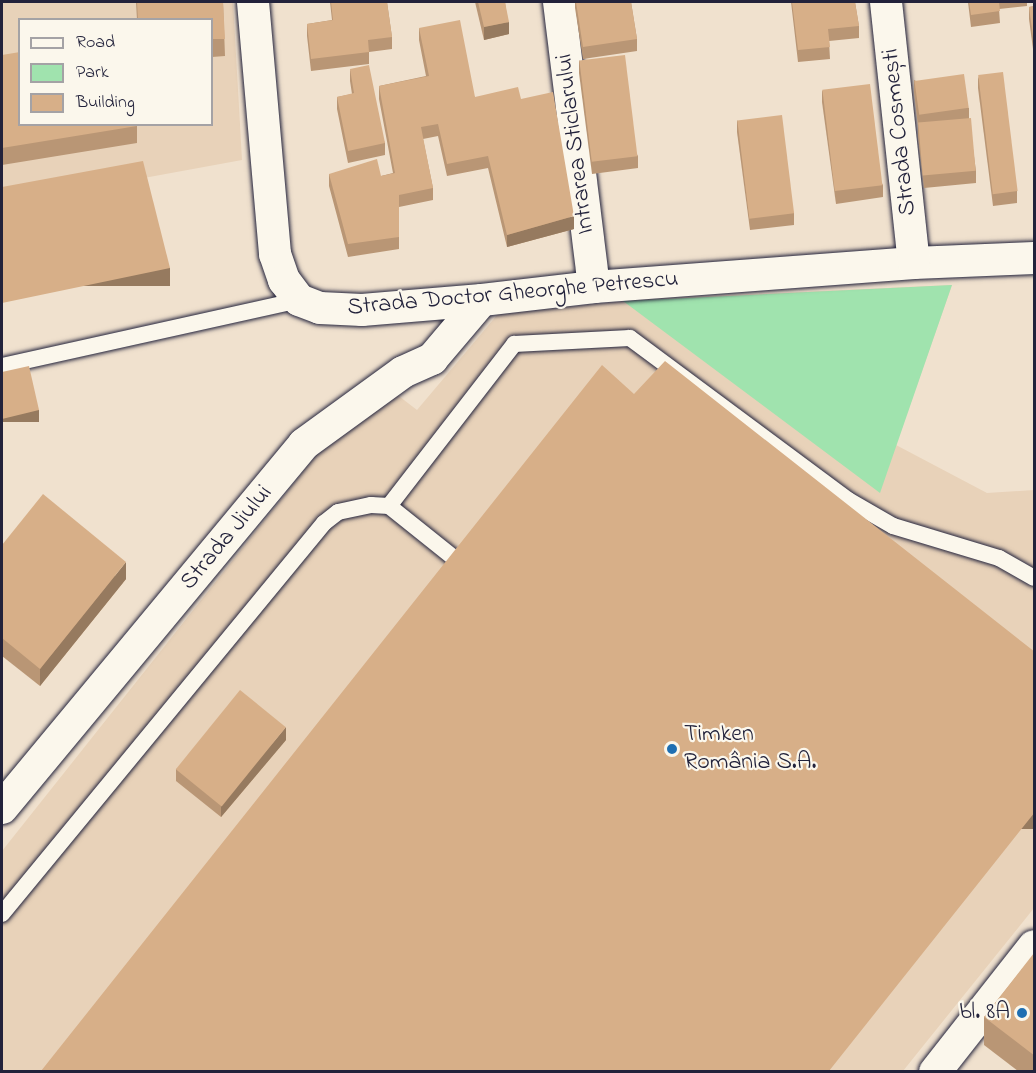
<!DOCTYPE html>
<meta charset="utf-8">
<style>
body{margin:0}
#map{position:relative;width:1036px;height:1073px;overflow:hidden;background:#f0e1ce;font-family:"Indie Flower",sans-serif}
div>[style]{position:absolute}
.built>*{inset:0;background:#e8d2b9}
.green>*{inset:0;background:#a0e3ae}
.roads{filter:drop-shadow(0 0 2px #22223b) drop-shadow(0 0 2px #22223b)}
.lane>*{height:16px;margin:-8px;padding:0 8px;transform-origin:8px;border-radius:8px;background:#fbf7ec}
.street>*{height:32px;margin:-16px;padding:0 16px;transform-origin:16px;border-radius:16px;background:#fbf7ec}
.wall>*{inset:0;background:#b99675}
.shaded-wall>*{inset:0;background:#967a5f;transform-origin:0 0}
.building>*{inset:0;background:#d7af88;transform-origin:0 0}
.dots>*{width:16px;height:16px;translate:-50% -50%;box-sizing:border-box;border:3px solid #fbf7ec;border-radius:50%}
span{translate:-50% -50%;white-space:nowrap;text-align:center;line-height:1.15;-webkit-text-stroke:4.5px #fbf7ec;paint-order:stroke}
.street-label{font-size:24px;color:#22223b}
.poi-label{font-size:24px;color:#22223b}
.left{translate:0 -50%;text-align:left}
.right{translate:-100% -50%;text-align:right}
.frame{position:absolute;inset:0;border:3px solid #22223b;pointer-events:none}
.legend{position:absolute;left:18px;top:18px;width:195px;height:108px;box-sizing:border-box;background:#fbf7ec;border:2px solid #a4a2a5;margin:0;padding:8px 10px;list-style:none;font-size:18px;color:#22223b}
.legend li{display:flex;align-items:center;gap:12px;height:30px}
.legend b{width:30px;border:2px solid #a4a2a5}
</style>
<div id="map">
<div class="built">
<div style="clip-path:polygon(evenodd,2px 2px,233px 2px,242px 160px,2px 204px,2px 2px,20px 20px,212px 20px,212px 124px,20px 124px,20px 20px)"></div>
<div style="clip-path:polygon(952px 285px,896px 445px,987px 493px,1034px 490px,1034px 908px,903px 1071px,2px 1071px,2px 851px,325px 444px,391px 390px,417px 410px,498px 314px,645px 299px)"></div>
</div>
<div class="green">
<div style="clip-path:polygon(952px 285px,880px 493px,623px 301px)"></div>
</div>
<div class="roads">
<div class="lane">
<div style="left:2px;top:366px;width:304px;rotate:-12.5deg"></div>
<div style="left:389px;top:506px;width:88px;rotate:38.6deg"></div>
<div style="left:2px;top:914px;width:507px;rotate:-50.53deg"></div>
<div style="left:324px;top:523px;width:18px;rotate:-38deg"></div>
<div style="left:338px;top:512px;width:34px;rotate:-12deg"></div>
<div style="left:371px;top:505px;width:18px;rotate:3deg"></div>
<div style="left:389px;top:506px;width:205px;rotate:-52.3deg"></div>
<div style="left:514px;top:344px;width:116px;rotate:-3deg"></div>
<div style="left:630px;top:338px;width:272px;rotate:36.6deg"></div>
<div style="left:848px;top:500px;width:52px;rotate:30deg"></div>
<div style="left:893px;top:526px;width:111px;rotate:16.8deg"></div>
<div style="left:999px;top:558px;width:40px;rotate:29.7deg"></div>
</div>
<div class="street">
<div style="left:253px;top:2px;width:253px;rotate:85deg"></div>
<div style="left:275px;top:254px;width:28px;rotate:71deg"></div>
<div style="left:284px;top:280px;width:25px;rotate:53deg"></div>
<div style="left:299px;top:300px;width:22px;rotate:21deg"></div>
<div style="left:320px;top:308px;width:42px;rotate:2.7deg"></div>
<div style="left:362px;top:310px;width:120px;rotate:-4.8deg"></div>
<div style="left:482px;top:300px;width:113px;rotate:-6.6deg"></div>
<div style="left:594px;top:287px;width:321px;rotate:-4.3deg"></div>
<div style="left:914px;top:263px;width:120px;rotate:-2.4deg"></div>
<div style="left:559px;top:2px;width:287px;rotate:83deg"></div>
<div style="left:886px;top:2px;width:262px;rotate:83.9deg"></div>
<div style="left:2px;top:808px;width:473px;rotate:-50.3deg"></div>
<div style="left:304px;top:444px;width:122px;rotate:-36deg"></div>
<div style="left:403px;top:372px;width:32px;rotate:-24deg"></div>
<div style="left:432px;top:359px;width:77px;rotate:-49.7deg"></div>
<div style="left:935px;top:1072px;width:160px;rotate:-51.8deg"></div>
</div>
</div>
<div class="wall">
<div style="clip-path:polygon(136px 2px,223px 2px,225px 56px,212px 57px,212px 20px,137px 20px)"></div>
<div style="clip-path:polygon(330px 2px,387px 2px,392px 37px,392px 49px,369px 52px,369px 64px,311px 71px,307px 36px,307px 24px,332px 20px)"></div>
<div style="clip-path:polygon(475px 2px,505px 2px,509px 34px,484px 40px)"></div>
<div style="clip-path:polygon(575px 2px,631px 2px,637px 39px,637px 51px,583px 59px,575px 8px)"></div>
<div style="clip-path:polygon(791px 2px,855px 2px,859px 26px,859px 38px,829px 41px,830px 59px,798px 62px)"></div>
<div style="clip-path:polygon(968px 2px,1027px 2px,1027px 6px,999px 9px,1000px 23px,971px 27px)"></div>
<div style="clip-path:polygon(1035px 6px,1035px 64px,1029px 19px,1029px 7px)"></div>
<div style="clip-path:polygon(419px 28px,475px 97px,521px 99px,574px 229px,507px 247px,488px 168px,447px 176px,438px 136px,423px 139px,433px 188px,433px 200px,399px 207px,399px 249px,348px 257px,329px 186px,329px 174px,381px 176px,393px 173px,379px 99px,379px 86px,426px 76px,419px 40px)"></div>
<div style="clip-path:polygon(2px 55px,137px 124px,137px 143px,2px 165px)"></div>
<div style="clip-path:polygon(579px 60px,638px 156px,638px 168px,592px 174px,579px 73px)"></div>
<div style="clip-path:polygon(350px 69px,385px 143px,385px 155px,348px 163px,337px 109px,337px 97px,352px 94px,350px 81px)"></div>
<div style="clip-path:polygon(978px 76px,1017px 191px,1017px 203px,993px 206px,978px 88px)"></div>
<div style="clip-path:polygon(914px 80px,969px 108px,969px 119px,976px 171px,976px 183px,924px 188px,918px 136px,918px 126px,914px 92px)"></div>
<div style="clip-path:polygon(822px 90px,883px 185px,883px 197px,836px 204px,822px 102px)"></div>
<div style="clip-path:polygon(737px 120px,794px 213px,794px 225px,750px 230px,737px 132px)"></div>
<div style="clip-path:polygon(2px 545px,126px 579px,40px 686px,2px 656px)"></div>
<div style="clip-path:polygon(286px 740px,221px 817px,176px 781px,176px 769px)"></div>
<div style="clip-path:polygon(1035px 953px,1035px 1071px,1018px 1071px,984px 1045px,984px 1017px)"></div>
</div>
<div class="shaded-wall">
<div style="clip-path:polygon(509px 22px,509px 34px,484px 40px,484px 27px)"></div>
<div style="clip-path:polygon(574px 216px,574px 229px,507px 247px,507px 235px)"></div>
<div style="left:170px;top:268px;width:18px;height:172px;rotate:90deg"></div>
<div style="left:39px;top:410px;width:12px;height:38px;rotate:90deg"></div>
<div style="clip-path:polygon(126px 562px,126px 579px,40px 686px,40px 669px)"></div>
<div style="clip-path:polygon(286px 727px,286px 740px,221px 817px,221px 805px)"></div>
<div style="left:1035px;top:812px;width:17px;height:331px;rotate:90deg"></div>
</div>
<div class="building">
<div style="clip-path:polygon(137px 2px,223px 2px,225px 39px,212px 39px,212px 20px,138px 20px)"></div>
<div style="clip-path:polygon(331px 2px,387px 2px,392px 37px,368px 40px,369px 52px,311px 59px,307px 24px,333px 20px)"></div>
<div style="clip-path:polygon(478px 2px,505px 2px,509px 22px,484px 27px)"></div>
<div style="clip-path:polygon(576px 2px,631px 2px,637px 39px,583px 47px)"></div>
<div style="clip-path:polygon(792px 2px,855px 2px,859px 26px,828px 29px,830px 47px,798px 50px)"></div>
<div style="clip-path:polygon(969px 2px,999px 2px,1000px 11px,971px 15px)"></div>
<div style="clip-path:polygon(1035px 6px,1035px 52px,1029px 7px)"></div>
<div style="clip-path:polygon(460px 20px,475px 97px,518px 87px,521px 99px,553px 92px,574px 216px,507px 235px,488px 156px,447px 164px,438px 124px,421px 127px,433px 188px,399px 195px,399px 237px,348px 244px,329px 174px,377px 159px,381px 176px,395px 173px,379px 86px,429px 76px,419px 28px)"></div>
<div style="clip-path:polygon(20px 52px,20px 124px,137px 124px,137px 126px,2px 148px,2px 55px)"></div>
<div style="left:625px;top:55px;width:102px;height:46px;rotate:83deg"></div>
<div style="clip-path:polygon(369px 65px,385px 143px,348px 151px,337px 97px,354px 93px,350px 69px)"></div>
<div style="left:1003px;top:72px;width:120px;height:25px;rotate:83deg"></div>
<div style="left:964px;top:74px;width:34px;height:50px;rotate:82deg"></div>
<div style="left:870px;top:84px;width:102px;height:48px;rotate:83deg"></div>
<div style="left:782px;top:115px;width:99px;height:45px;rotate:83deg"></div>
<div style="left:971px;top:118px;width:53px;height:53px;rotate:85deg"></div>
<div style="clip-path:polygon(143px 161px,170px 268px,2px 303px,2px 187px)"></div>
<div style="clip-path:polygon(665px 361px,1035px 652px,1035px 812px,829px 1071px,41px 1071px,602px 365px,634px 394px)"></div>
<div style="clip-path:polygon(29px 366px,39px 410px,2px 419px,2px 372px)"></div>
<div style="clip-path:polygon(43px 494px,126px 562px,40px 669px,2px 638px,2px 545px)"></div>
<div style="left:240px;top:690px;width:59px;height:102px;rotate:39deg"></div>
<div style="clip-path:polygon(1034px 953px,1035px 953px,1035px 1056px,984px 1017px)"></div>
</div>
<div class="dots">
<div style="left:672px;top:749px;background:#1f6fb2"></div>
<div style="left:1022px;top:1013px;background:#1f6fb2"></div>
</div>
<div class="street-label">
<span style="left:900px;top:132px;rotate:-96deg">Strada Cosmești</span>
<span style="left:576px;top:144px;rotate:-97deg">Intrarea Sticlarului</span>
<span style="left:513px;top:294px;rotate:-5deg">Strada Doctor Gheorghe Petrescu</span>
<span style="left:227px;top:538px;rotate:-50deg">Strada Jiului</span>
</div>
<div class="poi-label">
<span class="left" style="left:684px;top:749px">Timken<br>România S.A.</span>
<span class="right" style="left:1010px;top:1013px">bl. 8A</span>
</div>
<div class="frame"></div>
<ul class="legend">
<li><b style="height:8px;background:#fbf7ec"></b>Road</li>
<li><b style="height:16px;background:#a0e3ae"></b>Park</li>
<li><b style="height:16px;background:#d7af88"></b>Building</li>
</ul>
</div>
